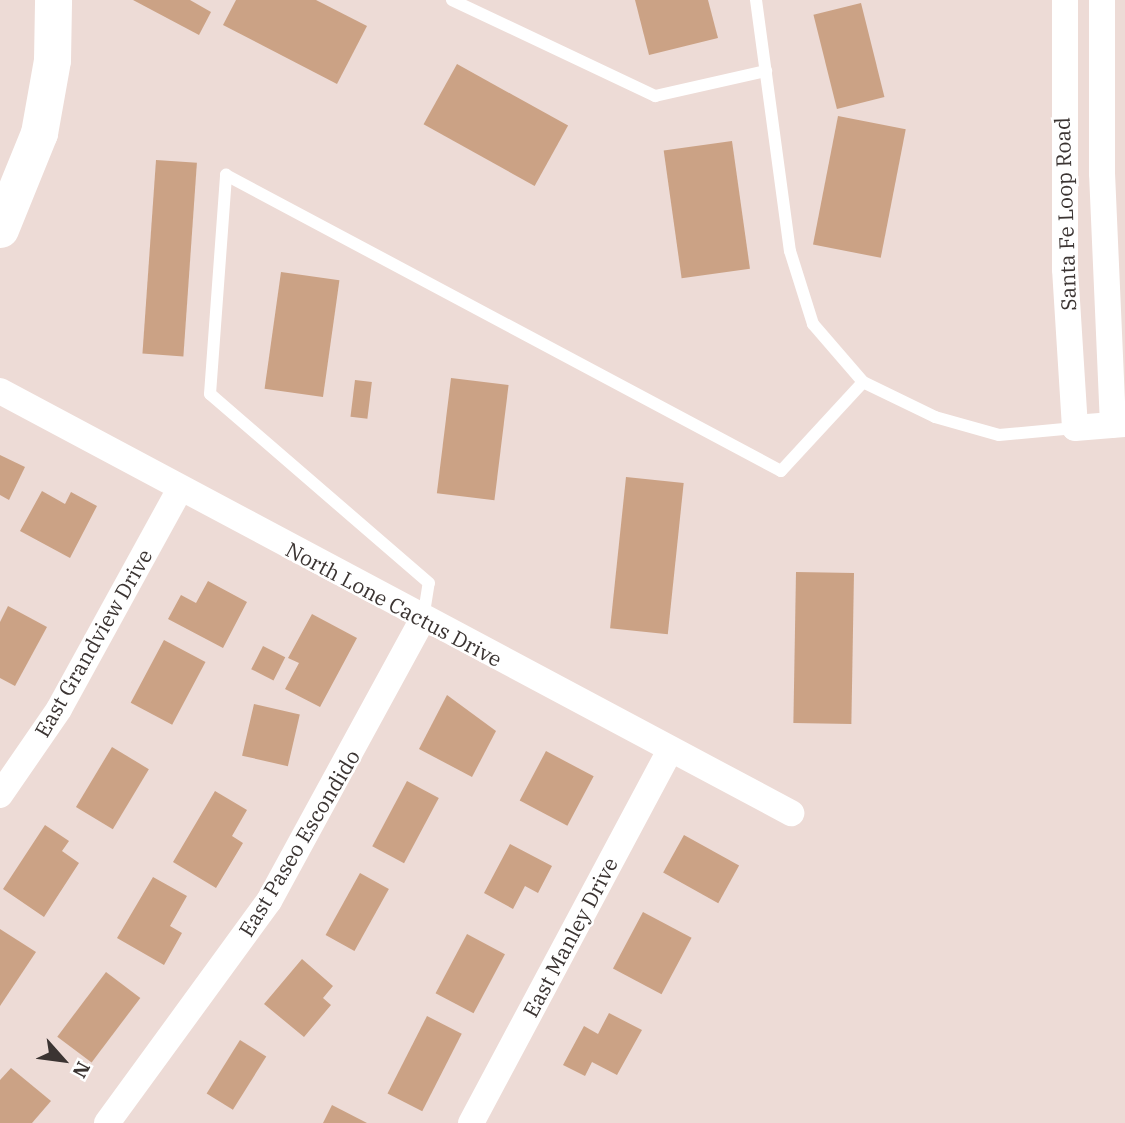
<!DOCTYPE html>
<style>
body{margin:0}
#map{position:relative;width:1125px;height:1123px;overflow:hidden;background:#eddbd6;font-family:"IBM Plex Serif",serif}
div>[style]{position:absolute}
.building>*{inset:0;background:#cba285;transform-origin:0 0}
.service>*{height:12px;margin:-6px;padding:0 6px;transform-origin:6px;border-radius:6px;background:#fff}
.minor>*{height:26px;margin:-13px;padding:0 13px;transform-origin:13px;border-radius:13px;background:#fff}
.secondary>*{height:37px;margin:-18.5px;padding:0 18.5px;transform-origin:18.5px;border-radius:18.5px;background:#fff}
span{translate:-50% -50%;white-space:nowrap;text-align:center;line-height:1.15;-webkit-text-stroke:5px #fff;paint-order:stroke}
.street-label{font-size:21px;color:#3b3432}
.north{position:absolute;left:28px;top:1025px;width:70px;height:70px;-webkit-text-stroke:5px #fff;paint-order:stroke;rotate:118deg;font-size:19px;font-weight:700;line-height:28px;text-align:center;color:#3b3432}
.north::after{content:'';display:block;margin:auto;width:24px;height:32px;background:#3b3432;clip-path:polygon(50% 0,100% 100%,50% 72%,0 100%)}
</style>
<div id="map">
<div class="building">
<div style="clip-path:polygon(133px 0,190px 0,211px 12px,199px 35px)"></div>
<div style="clip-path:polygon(236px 0,316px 0,367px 26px,337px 84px,223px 25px)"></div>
<div style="clip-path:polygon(635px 0,708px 0,718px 38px,649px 55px)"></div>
<div style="left:861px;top:3px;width:97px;height:49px;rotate:76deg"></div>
<div style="left:457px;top:64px;width:127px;height:69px;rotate:29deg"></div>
<div style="left:838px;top:116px;width:69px;height:131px;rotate:11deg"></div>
<div style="left:732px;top:141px;width:129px;height:69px;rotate:82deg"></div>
<div style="left:156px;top:160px;width:41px;height:194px;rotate:4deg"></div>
<div style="left:281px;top:272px;width:59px;height:118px;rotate:8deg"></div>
<div style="left:451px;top:378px;width:58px;height:116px;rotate:7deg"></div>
<div style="left:355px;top:380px;width:17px;height:37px;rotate:7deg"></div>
<div style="clip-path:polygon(0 455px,25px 467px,9px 500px,0 495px)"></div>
<div style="left:626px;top:477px;width:58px;height:152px;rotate:6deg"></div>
<div style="clip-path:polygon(42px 491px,65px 504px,71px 492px,97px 506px,70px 558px,20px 531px)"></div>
<div style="left:796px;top:572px;width:58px;height:151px;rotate:1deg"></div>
<div style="clip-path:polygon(208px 581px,247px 602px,223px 648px,168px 619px,181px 595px,196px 603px)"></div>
<div style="clip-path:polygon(8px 606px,47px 627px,15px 686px,0 678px,0 622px)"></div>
<div style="clip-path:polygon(312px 614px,357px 638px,320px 707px,285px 689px,299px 663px,288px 658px)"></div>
<div style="left:164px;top:640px;width:47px;height:71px;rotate:28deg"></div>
<div style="left:263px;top:646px;width:25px;height:26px;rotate:27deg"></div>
<div style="clip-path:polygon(447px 695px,496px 731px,472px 777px,419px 749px)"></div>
<div style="left:254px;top:704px;width:47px;height:53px;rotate:13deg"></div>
<div style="left:112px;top:747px;width:43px;height:70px;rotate:31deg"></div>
<div style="left:546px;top:751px;width:54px;height:56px;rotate:28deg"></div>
<div style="left:407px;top:781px;width:36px;height:74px;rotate:28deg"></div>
<div style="clip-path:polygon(215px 791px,247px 810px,232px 836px,243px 843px,216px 888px,173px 862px)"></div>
<div style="clip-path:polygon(45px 825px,69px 841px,62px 851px,79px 863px,44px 917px,3px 889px)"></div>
<div style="left:684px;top:835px;width:63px;height:43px;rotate:29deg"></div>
<div style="clip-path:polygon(510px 844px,552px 866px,538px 893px,525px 886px,513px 909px,484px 893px)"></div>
<div style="left:360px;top:873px;width:33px;height:71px;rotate:29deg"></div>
<div style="clip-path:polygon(153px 877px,187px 896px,170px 926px,182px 933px,164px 965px,117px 938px)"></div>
<div style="left:643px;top:912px;width:55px;height:64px;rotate:28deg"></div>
<div style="clip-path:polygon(0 929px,36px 952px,0 1006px)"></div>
<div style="left:467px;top:934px;width:43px;height:67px;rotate:28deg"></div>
<div style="clip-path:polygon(302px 959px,333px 986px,323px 998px,331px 1005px,304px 1037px,264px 1004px)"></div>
<div style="left:106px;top:972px;width:43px;height:81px;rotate:37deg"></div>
<div style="clip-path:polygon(609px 1013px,642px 1030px,617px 1075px,592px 1062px,585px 1076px,563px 1065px,584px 1026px,598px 1034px)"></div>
<div style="left:427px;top:1016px;width:39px;height:87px;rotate:27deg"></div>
<div style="left:240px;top:1040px;width:31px;height:63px;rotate:32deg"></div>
<div style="clip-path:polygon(11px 1068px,51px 1101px,32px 1123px,0 1123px,0 1080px)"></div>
<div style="clip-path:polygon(332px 1105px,367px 1123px,323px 1123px)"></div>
</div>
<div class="service">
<div style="left:452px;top:0;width:225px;rotate:25.3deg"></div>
<div style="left:655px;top:96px;width:114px;rotate:-12.7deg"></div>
<div style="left:756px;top:0;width:253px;rotate:82.3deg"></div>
<div style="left:790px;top:251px;width:77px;rotate:72.5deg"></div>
<div style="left:813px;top:324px;width:77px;rotate:49.2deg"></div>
<div style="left:863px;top:382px;width:80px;rotate:25.9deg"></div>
<div style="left:935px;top:417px;width:66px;rotate:15.7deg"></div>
<div style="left:999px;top:435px;width:76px;rotate:-5.3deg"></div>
<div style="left:423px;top:619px;width:36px;rotate:-81deg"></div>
<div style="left:429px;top:583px;width:289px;rotate:-139.2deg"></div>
<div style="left:210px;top:394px;width:220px;rotate:-85.8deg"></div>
<div style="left:226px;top:175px;width:629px;rotate:28.07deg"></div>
<div style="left:781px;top:471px;width:121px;rotate:-47.3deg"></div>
</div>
<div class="minor">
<div style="left:1065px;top:0;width:269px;rotate:90deg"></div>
<div style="left:1065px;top:269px;width:159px;rotate:86.4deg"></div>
<div style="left:1075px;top:428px;width:50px;rotate:-4.6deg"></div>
<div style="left:1102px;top:0;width:173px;rotate:90deg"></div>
<div style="left:1102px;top:173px;width:252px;rotate:87.5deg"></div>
<div style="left:0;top:391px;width:897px;rotate:28.08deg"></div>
<div style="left:0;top:795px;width:104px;rotate:-55.5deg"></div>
<div style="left:59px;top:709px;width:251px;rotate:-61.2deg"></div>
<div style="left:107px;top:1123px;width:275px;rotate:-53.9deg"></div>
<div style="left:269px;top:901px;width:321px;rotate:-61.4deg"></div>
<div style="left:471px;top:1123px;width:421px;rotate:-61.9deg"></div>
</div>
<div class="secondary">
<div style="left:0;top:229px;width:104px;rotate:-67.9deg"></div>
<div style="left:39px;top:133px;width:74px;rotate:-79.9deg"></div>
<div style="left:52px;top:60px;width:60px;rotate:-89deg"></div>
</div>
<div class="street-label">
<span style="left:1065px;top:214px;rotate:-92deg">Santa Fe Loop Road</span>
<span style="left:394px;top:604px;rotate:28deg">North Lone Cactus Drive</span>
<span style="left:93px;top:643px;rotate:-60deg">East Grandview Drive</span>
<span style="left:299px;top:843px;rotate:-59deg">East Paseo Escondido</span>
<span style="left:570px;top:937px;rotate:-62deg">East Manley Drive</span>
</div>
<div class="north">N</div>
</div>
